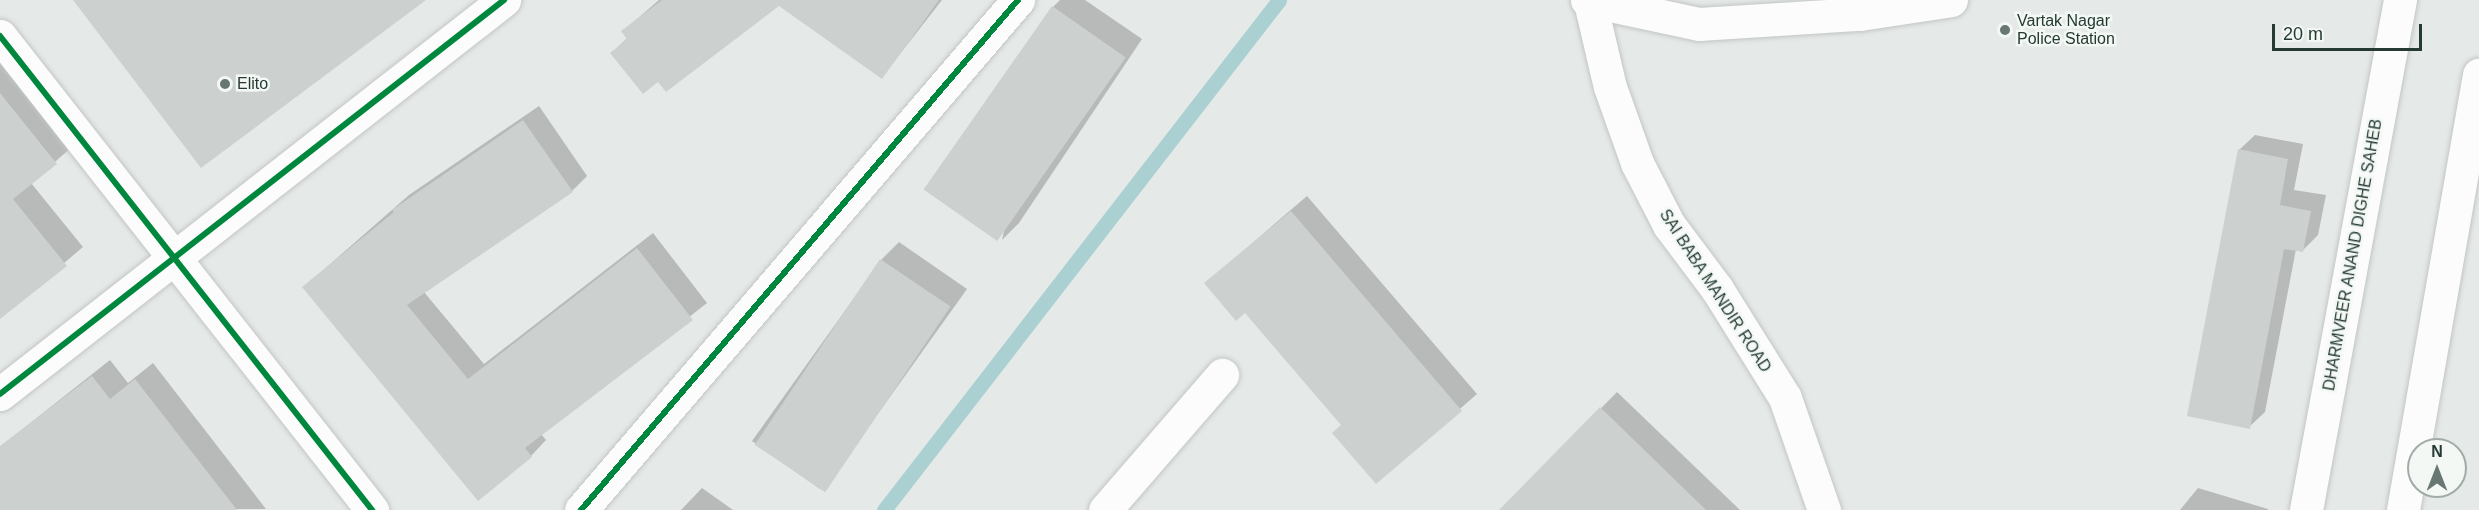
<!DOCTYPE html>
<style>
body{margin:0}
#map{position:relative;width:2479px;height:510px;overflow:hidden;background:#e5e9e7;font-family:Helvetica,sans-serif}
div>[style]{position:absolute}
.shadow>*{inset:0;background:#0003}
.stream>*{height:15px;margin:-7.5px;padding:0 7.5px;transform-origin:7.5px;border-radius:7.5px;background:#abd0d2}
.building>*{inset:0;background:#ccd1cf;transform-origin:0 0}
.roads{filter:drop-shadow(0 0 2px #c2c6c4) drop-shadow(0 0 2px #c2c6c4)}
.street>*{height:33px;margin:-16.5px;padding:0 16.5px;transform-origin:16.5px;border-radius:16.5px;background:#fbfcfb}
.cycleway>*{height:6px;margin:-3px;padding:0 3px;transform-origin:3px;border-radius:3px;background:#00873e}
.dots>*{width:16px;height:16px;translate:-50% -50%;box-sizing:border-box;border:3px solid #f3f8f5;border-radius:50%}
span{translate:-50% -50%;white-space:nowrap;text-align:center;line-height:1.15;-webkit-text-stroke:5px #f3f8f5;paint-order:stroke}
.poi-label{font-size:16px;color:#253a33}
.left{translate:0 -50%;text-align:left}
.street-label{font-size:16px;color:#253a33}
.north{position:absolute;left:2407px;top:438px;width:60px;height:60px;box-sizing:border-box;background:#f3f8f5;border:2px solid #a1aca7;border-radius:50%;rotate:0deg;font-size:16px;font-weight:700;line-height:24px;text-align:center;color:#253a33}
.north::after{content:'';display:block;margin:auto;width:21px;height:27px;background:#687772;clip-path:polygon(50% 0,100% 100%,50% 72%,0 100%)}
.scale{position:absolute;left:2272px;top:24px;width:150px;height:27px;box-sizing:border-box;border:3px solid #253a33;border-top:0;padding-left:8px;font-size:18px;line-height:21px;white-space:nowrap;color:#253a33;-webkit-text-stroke:4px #f3f8f5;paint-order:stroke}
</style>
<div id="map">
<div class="shadow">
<div style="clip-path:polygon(659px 0,942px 0,882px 77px,779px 4px,659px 80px,612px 53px,627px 38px,623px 31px)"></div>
<div style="clip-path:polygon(1060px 0,1085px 0,1142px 39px,1019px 223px,1002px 240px,1053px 7px)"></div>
<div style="clip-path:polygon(0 54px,73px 146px,31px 183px,83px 247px,0 317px)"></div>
<div style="clip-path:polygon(539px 106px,587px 176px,572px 191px,424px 292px,484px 364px,653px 233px,707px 303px,541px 434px,546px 440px,531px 456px,304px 287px,409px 195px)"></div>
<div style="clip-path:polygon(2255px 135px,2303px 144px,2294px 190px,2326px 195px,2318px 235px,2303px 250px,2296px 249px,2265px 412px,2249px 427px,2239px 150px)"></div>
<div style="clip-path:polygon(1307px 196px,1477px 394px,1376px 482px,1342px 425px,1245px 311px,1206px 283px)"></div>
<div style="clip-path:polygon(899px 242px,967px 289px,837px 471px,820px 489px,752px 441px,882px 259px)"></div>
<div style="clip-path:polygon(110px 360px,128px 383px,153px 363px,266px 509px,0 510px,0 447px)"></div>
<div style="clip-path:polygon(1617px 392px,1740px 510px,1501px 510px)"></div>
<div style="clip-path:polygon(702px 488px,733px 510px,681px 510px)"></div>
<div style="clip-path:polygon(2198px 488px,2268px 509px,2268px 510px,2180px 510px)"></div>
</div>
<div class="stream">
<div style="left:884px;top:510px;width:645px;rotate:-52.24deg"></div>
</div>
<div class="building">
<div style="clip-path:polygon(73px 0,426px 0,201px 168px)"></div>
<div style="clip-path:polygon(662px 0,939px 0,882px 79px,779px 6px,666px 92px,658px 82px,643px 94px,610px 53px,627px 39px,621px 31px)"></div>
<div style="left:1052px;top:6px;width:90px;height:224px;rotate:35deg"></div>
<div style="clip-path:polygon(0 93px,57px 164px,13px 199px,67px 266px,0 319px)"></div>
<div style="clip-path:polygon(523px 120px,573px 192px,407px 305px,468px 379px,637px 248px,693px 320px,525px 448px,532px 457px,478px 501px,302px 287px,394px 212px,392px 210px)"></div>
<div style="clip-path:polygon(2238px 149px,2288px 159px,2280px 205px,2311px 211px,2303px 252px,2284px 249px,2250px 429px,2187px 416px)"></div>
<div style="clip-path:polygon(1291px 211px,1462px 411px,1376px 484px,1332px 433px,1341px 425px,1245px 313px,1236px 321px,1204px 283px)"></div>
<div style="left:880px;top:259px;width:85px;height:224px;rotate:34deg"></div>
<div style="clip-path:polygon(92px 376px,110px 399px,135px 379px,237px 510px,0 510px,0 446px)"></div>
<div style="clip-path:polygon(1600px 407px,1706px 510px,1499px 510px)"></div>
</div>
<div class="roads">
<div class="street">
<div style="left:1587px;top:0;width:115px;rotate:12.1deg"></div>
<div style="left:1699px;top:24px;width:161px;rotate:-3.6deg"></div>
<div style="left:1860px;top:14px;width:92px;rotate:-8.7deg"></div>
<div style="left:1590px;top:2px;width:87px;rotate:76.8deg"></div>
<div style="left:1610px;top:87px;width:81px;rotate:70.4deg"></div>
<div style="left:1637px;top:163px;width:70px;rotate:62.7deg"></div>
<div style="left:1669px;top:225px;width:80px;rotate:53.1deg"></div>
<div style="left:1717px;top:289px;width:128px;rotate:58deg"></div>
<div style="left:1785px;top:398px;width:119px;rotate:70.8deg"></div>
<div style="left:0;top:36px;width:603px;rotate:51.87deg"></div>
<div style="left:0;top:394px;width:640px;rotate:-38.02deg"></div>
<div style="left:581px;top:510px;width:672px;rotate:-49.41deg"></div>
<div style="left:1105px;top:510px;width:179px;rotate:-49.1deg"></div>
<div style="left:2306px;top:510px;width:519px;rotate:-79.56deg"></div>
<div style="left:2403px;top:510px;width:442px;rotate:-80.1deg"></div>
</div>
</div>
<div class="cycleway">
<div style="left:0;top:36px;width:603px;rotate:51.87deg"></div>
<div style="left:0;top:394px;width:640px;rotate:-38.02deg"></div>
<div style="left:581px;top:510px;width:672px;rotate:-49.41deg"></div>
</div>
<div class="dots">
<div style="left:2005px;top:30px;background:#687772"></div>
<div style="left:225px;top:84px;background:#687772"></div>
</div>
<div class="poi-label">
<span class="left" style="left:2017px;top:30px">Vartak Nagar<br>Police Station</span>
<span class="left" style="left:237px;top:84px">Elito</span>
</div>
<div class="street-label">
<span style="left:2353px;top:255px;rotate:-80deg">DHARMVEER ANAND DIGHE SAHEB</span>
<span style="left:1715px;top:291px;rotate:57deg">SAI BABA MANDIR ROAD</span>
</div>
<div class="north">N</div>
<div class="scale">20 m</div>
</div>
